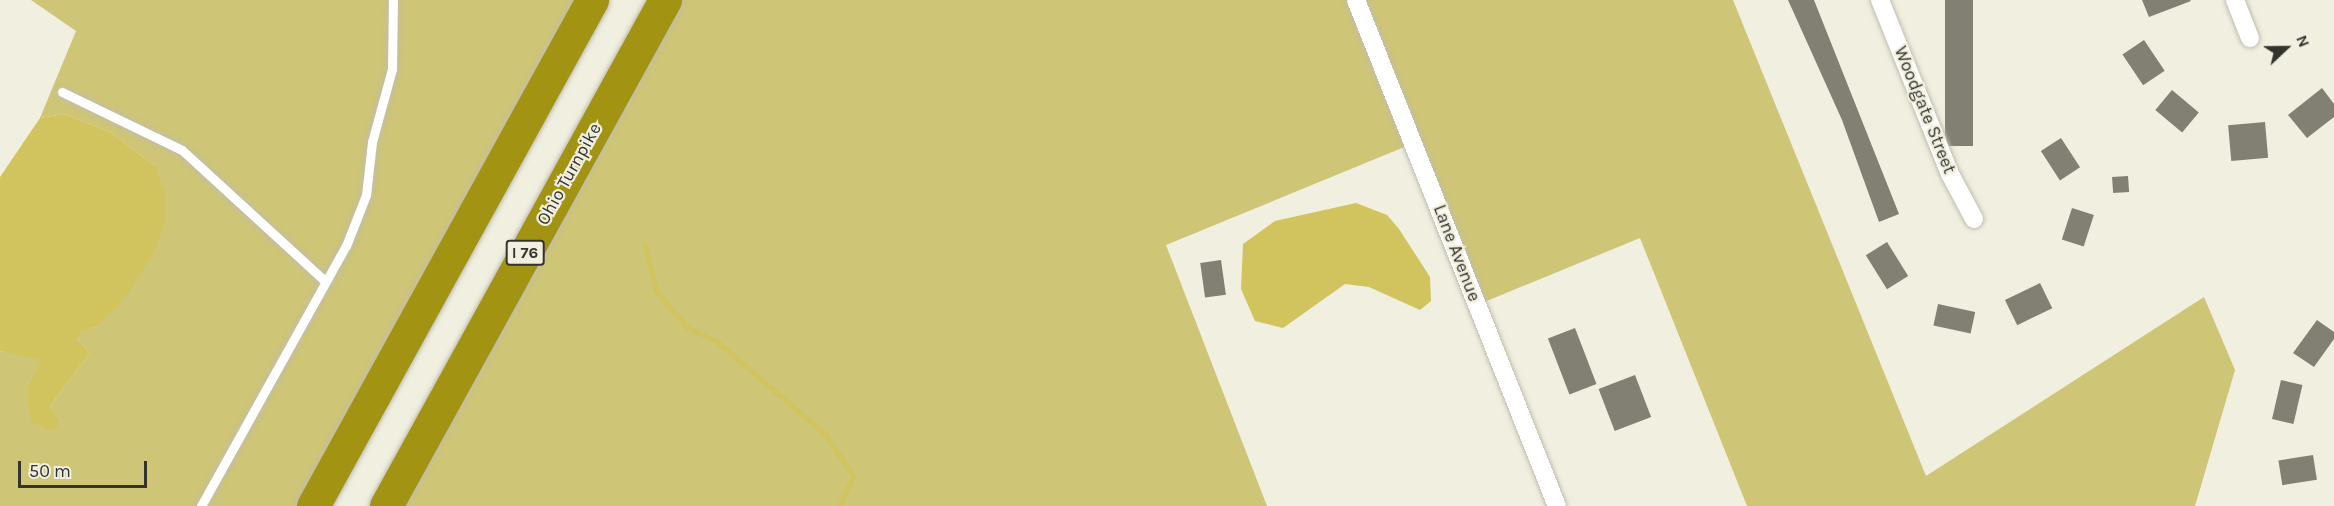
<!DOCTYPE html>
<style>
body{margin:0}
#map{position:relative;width:2334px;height:506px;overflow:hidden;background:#f0efe0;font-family:Karla,sans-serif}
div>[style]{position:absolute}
.green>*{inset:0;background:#cfc577}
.water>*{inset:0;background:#d1c35e}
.stream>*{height:5px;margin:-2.5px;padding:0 2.5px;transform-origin:2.5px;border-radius:2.5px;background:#d1c35e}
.building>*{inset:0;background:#818073;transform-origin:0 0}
.roads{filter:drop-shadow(0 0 2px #bfbdaf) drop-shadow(0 0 2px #bfbdaf)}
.service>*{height:9px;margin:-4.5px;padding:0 4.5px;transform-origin:4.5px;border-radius:4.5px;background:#fff}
.minor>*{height:18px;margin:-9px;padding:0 9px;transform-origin:9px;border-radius:9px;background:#fff}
.motorway>*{height:33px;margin:-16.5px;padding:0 16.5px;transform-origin:16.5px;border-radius:16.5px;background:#a39313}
span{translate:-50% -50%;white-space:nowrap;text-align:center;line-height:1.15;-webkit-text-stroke:4.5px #f0efe0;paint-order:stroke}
.shield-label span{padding:2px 4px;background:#f0efe0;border:2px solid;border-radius:4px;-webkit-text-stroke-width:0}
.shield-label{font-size:16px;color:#34332e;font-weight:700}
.street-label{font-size:18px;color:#34332e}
.north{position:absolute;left:2256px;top:18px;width:60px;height:60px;-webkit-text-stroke:4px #f0efe0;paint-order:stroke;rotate:68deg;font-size:16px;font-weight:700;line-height:24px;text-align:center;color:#34332e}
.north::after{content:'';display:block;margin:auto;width:21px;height:27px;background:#34332e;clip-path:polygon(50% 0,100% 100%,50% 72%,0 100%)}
.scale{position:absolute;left:18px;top:461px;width:129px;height:27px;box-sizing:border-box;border:3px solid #34332e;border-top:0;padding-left:8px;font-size:18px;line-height:21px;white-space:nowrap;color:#34332e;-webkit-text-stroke:4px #f0efe0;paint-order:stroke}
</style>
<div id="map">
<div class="green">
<div style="clip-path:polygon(31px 0,592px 0,313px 506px,0 506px,0 351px,42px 359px,28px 385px,58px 419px,50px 406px,90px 353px,77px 339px,82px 330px,96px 327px,154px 165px,110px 132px,64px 114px,40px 118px,76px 31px)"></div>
<div style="clip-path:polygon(665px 0,1733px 0,1926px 476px,2204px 297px,2235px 370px,2195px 506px,1747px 506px,1640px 238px,1477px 305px,1414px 143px,1166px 245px,1267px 506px,386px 506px)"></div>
</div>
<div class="water">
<div style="clip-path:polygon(64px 114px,110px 132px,154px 165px,165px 192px,166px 220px,153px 254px,125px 298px,96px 327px,82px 331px,77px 339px,90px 353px,50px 406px,59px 420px,57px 428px,48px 430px,32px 422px,28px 407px,28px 385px,41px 360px,0 351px,0 177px,40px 118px)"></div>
<div style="clip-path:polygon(1356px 203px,1387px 215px,1399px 229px,1430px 277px,1431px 301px,1420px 310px,1369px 287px,1345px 284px,1283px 328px,1255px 321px,1241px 289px,1243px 244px,1275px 221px)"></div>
</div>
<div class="stream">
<div style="left:645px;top:244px;width:48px;rotate:76.8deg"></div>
<div style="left:656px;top:291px;width:49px;rotate:49.1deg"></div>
<div style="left:688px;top:328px;width:31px;rotate:25deg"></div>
<div style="left:716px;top:341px;width:143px;rotate:40.5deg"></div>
<div style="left:825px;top:434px;width:50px;rotate:56.3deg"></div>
<div style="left:853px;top:476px;width:33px;rotate:115deg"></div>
</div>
<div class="building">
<div style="clip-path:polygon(1788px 0,1814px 0,1899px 214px,1879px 222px,1842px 120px)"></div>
<div style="left:1945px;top:0;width:28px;height:146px"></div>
<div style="clip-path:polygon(2142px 0,2190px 0,2191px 1px,2149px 17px)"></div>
<div style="left:2144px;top:40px;width:37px;height:26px;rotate:56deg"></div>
<div style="clip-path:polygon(2322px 88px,2334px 104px,2334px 117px,2307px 138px,2288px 115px)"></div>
<div style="left:2172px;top:90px;width:35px;height:26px;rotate:40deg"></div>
<div style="left:2265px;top:122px;width:36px;height:37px;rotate:85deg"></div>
<div style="left:2061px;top:138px;width:35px;height:24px;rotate:57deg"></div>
<div style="left:2128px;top:176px;width:16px;height:16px;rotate:86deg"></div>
<div style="left:2072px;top:208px;width:23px;height:33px;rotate:18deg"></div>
<div style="left:1887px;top:242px;width:40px;height:25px;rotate:58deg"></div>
<div style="left:1221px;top:260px;width:35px;height:21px;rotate:82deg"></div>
<div style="left:2040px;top:283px;width:28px;height:39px;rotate:64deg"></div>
<div style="left:1938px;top:304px;width:38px;height:22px;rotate:12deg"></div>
<div style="clip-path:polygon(2317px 320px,2334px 332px,2334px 339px,2314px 367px,2293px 353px)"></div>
<div style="left:1575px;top:328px;width:60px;height:29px;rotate:69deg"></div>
<div style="left:1635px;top:375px;width:45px;height:39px;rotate:69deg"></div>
<div style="left:2281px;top:380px;width:22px;height:40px;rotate:13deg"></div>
<div style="left:2313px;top:455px;width:25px;height:35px;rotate:81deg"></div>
</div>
<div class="roads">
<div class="service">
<div style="left:62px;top:92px;width:133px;rotate:25.8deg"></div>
<div style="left:182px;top:150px;width:194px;rotate:42.5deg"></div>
<div style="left:201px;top:506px;width:298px;rotate:-60.9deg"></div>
<div style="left:346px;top:246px;width:55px;rotate:-68.6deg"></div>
<div style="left:366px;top:195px;width:53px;rotate:-83.5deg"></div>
<div style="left:372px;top:142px;width:76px;rotate:-74.7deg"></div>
<div style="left:392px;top:69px;width:69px;rotate:-89.2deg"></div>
</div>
<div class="minor">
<div style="left:1356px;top:0;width:544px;rotate:68.34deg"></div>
<div style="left:1880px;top:0;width:188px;rotate:68.1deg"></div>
<div style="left:1950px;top:174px;width:51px;rotate:61.9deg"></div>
<div style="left:2235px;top:0;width:41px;rotate:68.5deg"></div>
</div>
<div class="motorway">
<div style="left:313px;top:506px;width:578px;rotate:-61.13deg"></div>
<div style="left:386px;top:506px;width:578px;rotate:-61.13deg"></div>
</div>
</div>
<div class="shield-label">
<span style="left:525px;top:253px">I 76</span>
</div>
<div class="street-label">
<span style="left:1925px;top:110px;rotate:68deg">Woodgate Street</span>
<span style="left:569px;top:174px;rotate:-61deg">Ohio Turnpike</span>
<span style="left:1457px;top:253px;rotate:69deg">Lane Avenue</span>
</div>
<div class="north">N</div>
<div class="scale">50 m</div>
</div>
